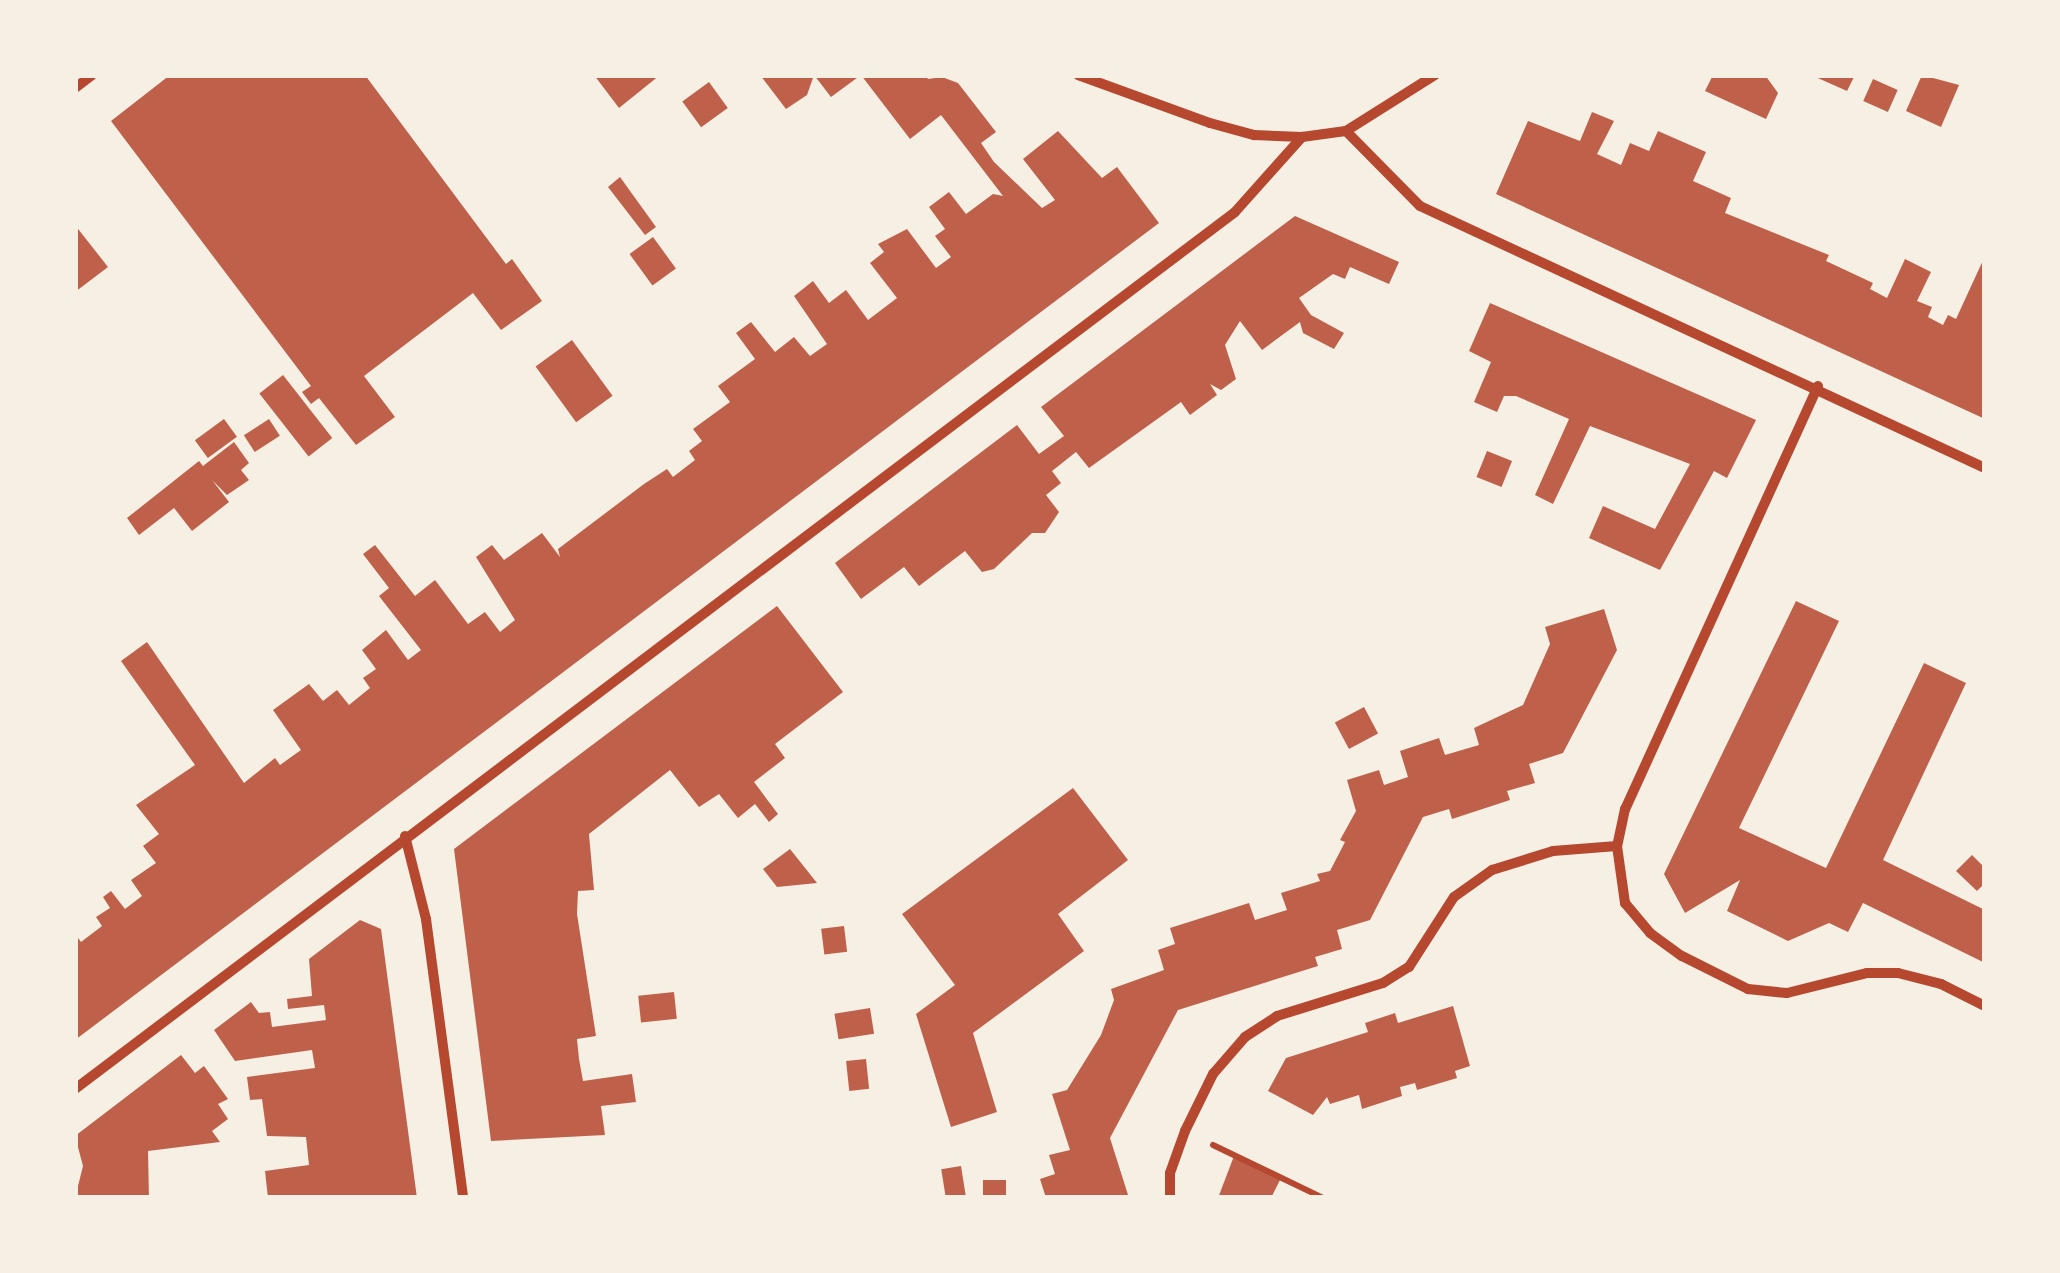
<!DOCTYPE html>
<style>
body{margin:0}
#map{position:relative;width:2060px;height:1273px;overflow:hidden;background:#f6efe4;font-family:"Space Grotesk",sans-serif}
div>[style]{position:absolute}
.building>*{inset:0;background:#bf614a;transform-origin:0 0}
.path>*{height:6px;margin:-3px;padding:0 3px;transform-origin:3px;border-radius:3px;background:#b5482f}
.minor>*{height:10px;margin:-5px;padding:0 5px;transform-origin:5px;border-radius:5px;background:#b5482f}
span{translate:-50% -50%;white-space:nowrap;text-align:center;line-height:1.15;-webkit-text-stroke:9px #f6efe4;paint-order:stroke}
.frame{position:absolute;inset:0;border:78px solid #f6efe4;pointer-events:none}
</style>
<div id="map">
<div class="building">
<div style="clip-path:polygon(170px 75px,365px 75px,506px 264px,512px 259px,542px 301px,501px 330px,473px 293px,364px 376px,395px 417px,356px 445px,319px 398px,311px 404px,302px 392px,311px 386px,111px 121px)"></div>
<div style="clip-path:polygon(594px 75px,660px 75px,619px 108px)"></div>
<div style="clip-path:polygon(760px 75px,925px 75px,928px 79px,942px 77px,958px 83px,996px 132px,981px 143px,994px 162px,1042px 208px,1055px 200px,1023px 159px,1058px 131px,1102px 178px,1117px 167px,1159px 223px,75px 1040px,75px 934px,81px 942px,102px 926px,96px 917px,110px 908px,103px 897px,111px 891px,125px 909px,142px 896px,131px 880px,156px 863px,143px 846px,159px 834px,136px 805px,195px 765px,121px 661px,147px 642px,244px 783px,275px 758px,280px 765px,301px 750px,273px 710px,309px 684px,323px 701px,337px 690px,349px 705px,370px 688px,363px 678px,376px 669px,362px 650px,386px 630px,408px 660px,421px 650px,379px 596px,389px 588px,363px 554px,375px 545px,415px 596px,435px 580px,468px 624px,485px 612px,500px 632px,515px 620px,476px 557px,492px 545px,504px 560px,542px 533px,560px 557px,558px 549px,644px 484px,667px 469px,673px 477px,695px 460px,689px 451px,702px 441px,693px 429px,730px 402px,718px 386px,755px 359px,736px 333px,751px 322px,775px 352px,794px 337px,810px 356px,827px 344px,794px 296px,813px 281px,829px 303px,846px 290px,868px 320px,897px 298px,870px 263px,884px 252px,878px 244px,907px 229px,936px 268px,951px 257px,935px 236px,945px 229px,929px 207px,949px 192px,966px 214px,993px 194px,1003px 196px,941px 115px,910px 139px,861px 75px,831px 97px,814px 75px,807px 95px,786px 109px)"></div>
<div style="clip-path:polygon(1713px 75px,1765px 75px,1778px 93px,1766px 119px,1705px 91px)"></div>
<div style="clip-path:polygon(1811px 75px,1855px 75px,1847px 91px)"></div>
<div style="clip-path:polygon(1922px 75px,1959px 85px,1941px 127px,1906px 111px)"></div>
<div style="left:1873px;top:79px;width:27px;height:24px;rotate:24deg"></div>
<div style="left:709px;top:82px;width:32px;height:33px;rotate:54deg"></div>
<div style="clip-path:polygon(1592px 112px,1614px 121px,1597px 154px,1621px 165px,1630px 143px,1649px 151px,1658px 131px,1706px 152px,1693px 181px,1731px 198px,1725px 213px,1829px 255px,1826px 261px,1873px 283px,1870px 289px,1887px 298px,1905px 259px,1931px 272px,1917px 301px,1932px 307px,1928px 317px,1943px 325px,1948px 315px,1956px 319px,1985px 256px,1985px 419px,1496px 194px,1528px 121px,1580px 141px)"></div>
<div style="clip-path:polygon(620px 177px,656px 227px,645px 235px,608px 187px)"></div>
<div style="clip-path:polygon(1295px 216px,1399px 262px,1389px 284px,1350px 267px,1345px 279px,1333px 274px,1299px 298px,1311px 315px,1344px 333px,1334px 349px,1303px 333px,1300px 322px,1262px 350px,1240px 321px,1225px 345px,1236px 379px,1221px 390px,1210px 384px,1217px 395px,1190px 415px,1181px 402px,1089px 468px,1076px 452px,1052px 471px,1061px 483px,1046px 495px,1059px 512px,1045px 533px,1032px 533px,994px 569px,982px 572px,965px 551px,919px 586px,904px 567px,861px 599px,835px 563px,1017px 425px,1039px 454px,1064px 436px,1041px 407px)"></div>
<div style="clip-path:polygon(75px 225px,108px 267px,75px 292px)"></div>
<div style="left:653px;top:237px;width:39px;height:29px;rotate:54deg"></div>
<div style="clip-path:polygon(1490px 303px,1756px 420px,1727px 478px,1714px 471px,1660px 570px,1589px 538px,1603px 506px,1655px 529px,1690px 464px,1590px 426px,1553px 504px,1535px 495px,1569px 419px,1516px 396px,1504px 396px,1497px 412px,1474px 402px,1491px 362px,1469px 351px)"></div>
<div style="left:572px;top:340px;width:69px;height:45px;rotate:54deg"></div>
<div style="left:283px;top:375px;width:80px;height:30px;rotate:52deg"></div>
<div style="left:224px;top:419px;width:22px;height:36px;rotate:54deg"></div>
<div style="left:269px;top:419px;width:20px;height:30px;rotate:57deg"></div>
<div style="clip-path:polygon(234px 442px,249px 463px,241px 470px,249px 480px,227px 495px,212px 480px,229px 502px,192px 531px,174px 508px,139px 535px,127px 518px,199px 461px,203px 466px)"></div>
<div style="left:1487px;top:451px;width:27px;height:28px;rotate:22deg"></div>
<div style="clip-path:polygon(1796px 601px,1839px 621px,1739px 828px,1826px 868px,1924px 663px,1966px 683px,1883px 860px,1985px 910px,1985px 963px,1863px 903px,1848px 932px,1829px 923px,1788px 941px,1727px 911px,1740px 880px,1685px 913px,1664px 874px)"></div>
<div style="clip-path:polygon(777px 606px,843px 692px,775px 744px,785px 758px,754px 782px,778px 814px,769px 822px,755px 804px,738px 818px,719px 794px,699px 807px,670px 770px,589px 834px,594px 890px,578px 891px,577px 914px,596px 1036px,577px 1039px,579px 1059px,583px 1081px,632px 1074px,636px 1102px,601px 1106px,605px 1135px,491px 1141px,454px 849px)"></div>
<div style="clip-path:polygon(1604px 609px,1617px 650px,1563px 753px,1529px 764px,1535px 783px,1507px 791px,1510px 800px,1452px 819px,1449px 809px,1423px 817px,1370px 920px,1337px 930px,1342px 949px,1315px 957px,1318px 966px,1178px 1010px,1110px 1138px,1129px 1198px,1046px 1198px,1040px 1179px,1055px 1174px,1049px 1155px,1070px 1150px,1052px 1094px,1067px 1090px,1101px 1035px,1114px 1000px,1111px 989px,1164px 970px,1158px 950px,1175px 944px,1170px 928px,1249px 903px,1255px 920px,1287px 910px,1281px 893px,1320px 881px,1317px 874px,1330px 871px,1345px 842px,1340px 840px,1356px 811px,1347px 780px,1379px 770px,1384px 785px,1408px 777px,1400px 751px,1439px 738px,1445px 755px,1479px 745px,1474px 728px,1523px 705px,1550px 644px,1545px 627px)"></div>
<div style="left:1364px;top:707px;width:30px;height:33px;rotate:62deg"></div>
<div style="clip-path:polygon(1073px 788px,1128px 860px,1058px 914px,1084px 951px,973px 1033px,997px 1112px,951px 1127px,916px 1014px,955px 985px,902px 914px)"></div>
<div style="clip-path:polygon(790px 849px,817px 883px,777px 887px,763px 869px)"></div>
<div style="clip-path:polygon(1972px 855px,1985px 868px,1985px 883px,1977px 891px,1956px 871px)"></div>
<div style="clip-path:polygon(360px 920px,381px 929px,417px 1198px,268px 1198px,265px 1171px,309px 1165px,306px 1137px,267px 1136px,262px 1099px,250px 1100px,247px 1077px,315px 1068px,312px 1050px,235px 1061px,214px 1030px,251px 1002px,259px 1013px,270px 1012px,272px 1027px,326px 1020px,324px 1005px,288px 1009px,287px 999px,312px 996px,309px 959px)"></div>
<div style="left:844px;top:926px;width:26px;height:23px;rotate:83deg"></div>
<div style="left:674px;top:992px;width:27px;height:36px;rotate:84deg"></div>
<div style="clip-path:polygon(1453px 1006px,1470px 1066px,1455px 1071px,1457px 1078px,1417px 1090px,1415px 1083px,1400px 1087px,1402px 1096px,1362px 1109px,1359px 1095px,1330px 1104px,1327px 1097px,1313px 1115px,1268px 1091px,1286px 1058px,1368px 1032px,1365px 1023px,1395px 1013px,1398px 1023px)"></div>
<div style="left:870px;top:1008px;width:26px;height:36px;rotate:81deg"></div>
<div style="clip-path:polygon(181px 1055px,195px 1073px,204px 1066px,228px 1099px,218px 1104px,228px 1119px,212px 1131px,220px 1142px,148px 1151px,149px 1198px,75px 1198px,83px 1166px,75px 1136px)"></div>
<div style="left:866px;top:1059px;width:30px;height:20px;rotate:84deg"></div>
<div style="clip-path:polygon(1234px 1156px,1280px 1180px,1271px 1198px,1218px 1198px)"></div>
<div style="left:961px;top:1166px;width:31px;height:20px;rotate:81deg"></div>
<div style="left:983px;top:1180px;width:23px;height:18px"></div>
</div>
<div class="path">
<div style="left:1213px;top:1145px;width:122px;rotate:25.7deg"></div>
</div>
<div class="minor">
<div style="left:1078px;top:75px;width:140px;rotate:20deg"></div>
<div style="left:1210px;top:123px;width:46px;rotate:15.3deg"></div>
<div style="left:1254px;top:135px;width:48px;rotate:2.4deg"></div>
<div style="left:1302px;top:137px;width:44px;rotate:-7.8deg"></div>
<div style="left:1346px;top:131px;width:105px;rotate:-32.2deg"></div>
<div style="left:75px;top:88px;width:21px;rotate:-37deg"></div>
<div style="left:1346px;top:131px;width:105px;rotate:45.4deg"></div>
<div style="left:1420px;top:206px;width:623px;rotate:24.88deg"></div>
<div style="left:1818px;top:386px;width:465px;rotate:114.5deg"></div>
<div style="left:1625px;top:809px;width:38px;rotate:102deg"></div>
<div style="left:1617px;top:846px;width:58px;rotate:82deg"></div>
<div style="left:1625px;top:903px;width:39px;rotate:50deg"></div>
<div style="left:1650px;top:933px;width:39px;rotate:36deg"></div>
<div style="left:1682px;top:956px;width:74px;rotate:26.6deg"></div>
<div style="left:1748px;top:989px;width:39px;rotate:6deg"></div>
<div style="left:1787px;top:993px;width:82px;rotate:-14deg"></div>
<div style="left:1867px;top:973px;width:31px"></div>
<div style="left:1898px;top:973px;width:44px;rotate:14.3deg"></div>
<div style="left:1941px;top:984px;width:49px;rotate:26.6deg"></div>
<div style="left:405px;top:836px;width:86px;rotate:75.8deg"></div>
<div style="left:426px;top:919px;width:281px;rotate:82.4deg"></div>
<div style="left:75px;top:1089px;width:1454px;rotate:-37.09deg"></div>
<div style="left:1235px;top:212px;width:101px;rotate:-48.2deg"></div>
<div style="left:1170px;top:1198px;width:25px;rotate:-90deg"></div>
<div style="left:1170px;top:1173px;width:45px;rotate:-70.3deg"></div>
<div style="left:1185px;top:1131px;width:64px;rotate:-63.8deg"></div>
<div style="left:1213px;top:1074px;width:49px;rotate:-49.1deg"></div>
<div style="left:1245px;top:1037px;width:38px;rotate:-33deg"></div>
<div style="left:1277px;top:1016px;width:111px;rotate:-17.3deg"></div>
<div style="left:1383px;top:983px;width:31px;rotate:-32deg"></div>
<div style="left:1409px;top:967px;width:83px;rotate:-57.3deg"></div>
<div style="left:1454px;top:897px;width:47px;rotate:-35.4deg"></div>
<div style="left:1492px;top:870px;width:64px;rotate:-17.3deg"></div>
<div style="left:1553px;top:851px;width:64px;rotate:-4.5deg"></div>
</div>
<div class="frame"></div>
</div>
